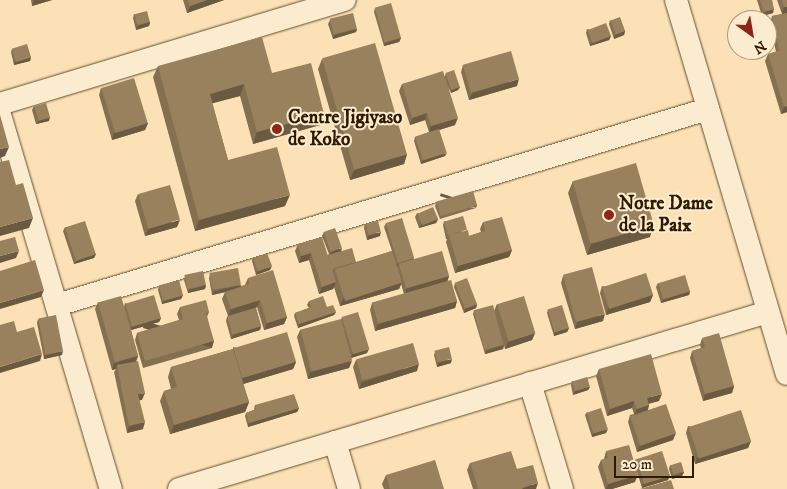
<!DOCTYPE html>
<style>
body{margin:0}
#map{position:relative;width:787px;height:489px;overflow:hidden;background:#fbe1b5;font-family:"IM FELL DW Pica",serif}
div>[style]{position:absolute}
.roads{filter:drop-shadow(0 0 1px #624c2d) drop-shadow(0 0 1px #624c2d)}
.minor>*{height:22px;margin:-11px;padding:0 11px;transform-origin:11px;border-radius:11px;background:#fceccf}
.wall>*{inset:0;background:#846f51}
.shaded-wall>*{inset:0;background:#6b5a42;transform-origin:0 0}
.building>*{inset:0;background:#99815e;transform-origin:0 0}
.dots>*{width:14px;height:14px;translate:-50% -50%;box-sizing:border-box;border:2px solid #fceccf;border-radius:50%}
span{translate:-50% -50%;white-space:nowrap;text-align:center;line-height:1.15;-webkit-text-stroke:4px #fceccf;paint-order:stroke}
.poi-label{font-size:19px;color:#2f1a00;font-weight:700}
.left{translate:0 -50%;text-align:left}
.north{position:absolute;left:727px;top:10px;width:50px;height:50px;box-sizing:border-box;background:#fceccf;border:1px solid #aa987c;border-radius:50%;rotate:148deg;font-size:14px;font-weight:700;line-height:20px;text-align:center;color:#2f1a00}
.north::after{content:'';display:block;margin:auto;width:18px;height:22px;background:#8f2418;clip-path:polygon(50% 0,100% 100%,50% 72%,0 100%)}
.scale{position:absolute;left:614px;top:456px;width:80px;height:22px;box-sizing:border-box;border:2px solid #2f1a00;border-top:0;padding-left:6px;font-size:15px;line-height:18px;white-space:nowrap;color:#2f1a00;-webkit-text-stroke:4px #fceccf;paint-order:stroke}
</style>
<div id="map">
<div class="roads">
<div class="minor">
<div style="left:676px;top:0;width:390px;rotate:73.5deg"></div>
<div style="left:0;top:104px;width:360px;rotate:-16.8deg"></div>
<div style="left:0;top:115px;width:390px;rotate:73.5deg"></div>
<div style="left:57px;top:305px;width:680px;rotate:-16.76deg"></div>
<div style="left:530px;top:383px;width:111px;rotate:73.2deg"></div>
<div style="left:335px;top:442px;width:49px;rotate:73.4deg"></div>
<div style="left:179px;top:489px;width:615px;rotate:-16.73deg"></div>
</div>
</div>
<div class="wall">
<div style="clip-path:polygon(31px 0,52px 0,32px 6px)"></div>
<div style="clip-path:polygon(183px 0,224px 0,187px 13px)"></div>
<div style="clip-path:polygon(757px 0,772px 0,773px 13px,762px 16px)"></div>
<div style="clip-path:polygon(777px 0,787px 0,787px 112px,781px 114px,765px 61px,768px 54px,776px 52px,770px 23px,772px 16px,782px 14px)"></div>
<div style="clip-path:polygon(375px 8px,401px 38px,399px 42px,384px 46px,374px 12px)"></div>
<div style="clip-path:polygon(134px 14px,150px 22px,149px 26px,136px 30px,133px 18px)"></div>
<div style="clip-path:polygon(330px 20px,357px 29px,356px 32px,333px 39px,328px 24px)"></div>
<div style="clip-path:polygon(610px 20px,625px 31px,624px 35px,614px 39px,609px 24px)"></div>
<div style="clip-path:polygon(587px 29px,611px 36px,609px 40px,590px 46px,586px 33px)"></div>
<div style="clip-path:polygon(12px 49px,31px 57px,30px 61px,14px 65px,11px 52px)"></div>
<div style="clip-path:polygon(754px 50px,767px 50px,770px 51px,756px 57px)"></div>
<div style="clip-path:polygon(322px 59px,407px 154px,404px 164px,350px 180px,318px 69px)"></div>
<div style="clip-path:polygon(463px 65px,517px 86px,469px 100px,461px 72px)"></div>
<div style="clip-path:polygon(158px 66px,272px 73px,324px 114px,320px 125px,253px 144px,240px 96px,212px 103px,228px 160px,285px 206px,195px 231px,153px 77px)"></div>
<div style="clip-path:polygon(446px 73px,460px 87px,458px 90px,451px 93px,448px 87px,455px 125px,439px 130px,445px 156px,421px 164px,414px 141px,415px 137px,429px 132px,425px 120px,410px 125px,399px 91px,402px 84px,445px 76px)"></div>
<div style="clip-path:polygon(101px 88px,148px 123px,145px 130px,112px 140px,99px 95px)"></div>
<div style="clip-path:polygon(34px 106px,49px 121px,36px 124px,32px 110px)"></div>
<div style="clip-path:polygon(573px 181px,650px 237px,587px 255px,568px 193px)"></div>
<div style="clip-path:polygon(138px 194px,177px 227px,145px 236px,135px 201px)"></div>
<div style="clip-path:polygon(437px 202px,476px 208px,440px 219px,435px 206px)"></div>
<div style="clip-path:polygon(417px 213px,438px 219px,436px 223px,419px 228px,415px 217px)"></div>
<div style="clip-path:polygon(444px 221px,469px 236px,481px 232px,480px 229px,483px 222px,512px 250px,509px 257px,455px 273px,446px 242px,447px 239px,446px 239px,443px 225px)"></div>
<div style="clip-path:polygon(386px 223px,413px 259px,449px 276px,447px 281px,457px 301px,455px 308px,375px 331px,370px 310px,372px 303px,404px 294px,401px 284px,399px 289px,340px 306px,334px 287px,333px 289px,319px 294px,309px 260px,299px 263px,295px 251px,298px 244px,328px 255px,329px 254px,322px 236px,324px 232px,341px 251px,356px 262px,392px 251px,384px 227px)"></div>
<div style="clip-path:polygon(365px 224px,380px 236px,367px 240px,364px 228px)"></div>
<div style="clip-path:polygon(65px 227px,96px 254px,94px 258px,74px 264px,63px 231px)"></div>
<div style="clip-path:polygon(253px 257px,270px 270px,256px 275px,252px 261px)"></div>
<div style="clip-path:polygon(210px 274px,241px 286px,245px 285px,248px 278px,287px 317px,284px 324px,264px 330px,257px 307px,256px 308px,261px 326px,260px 330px,231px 339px,226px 321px,227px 317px,228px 316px,222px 299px,225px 292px,212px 295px,209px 278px)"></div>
<div style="clip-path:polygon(185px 276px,206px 285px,205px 289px,188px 293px,184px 280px)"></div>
<div style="clip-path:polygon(563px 276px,603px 321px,575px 329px,561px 283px)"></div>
<div style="clip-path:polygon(455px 283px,477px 304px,476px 308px,464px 313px,454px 287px)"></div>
<div style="clip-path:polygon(658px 283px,690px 291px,689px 295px,661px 303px,656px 287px)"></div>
<div style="clip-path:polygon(159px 286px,183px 295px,181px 299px,162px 304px,158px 290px)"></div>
<div style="clip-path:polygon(602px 286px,653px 295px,650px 302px,606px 315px,600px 293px)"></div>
<div style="clip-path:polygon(309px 301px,327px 307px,336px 312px,334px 315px,298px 328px,294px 316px,295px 313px,309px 308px,307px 305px)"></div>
<div style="clip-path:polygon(98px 302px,124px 307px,125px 303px,161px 318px,159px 322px,131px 330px,138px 356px,136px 362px,142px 400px,139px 400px,143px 429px,127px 433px,114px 372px,116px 369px,112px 370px,95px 309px)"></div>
<div style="clip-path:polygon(497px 304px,535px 333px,532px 340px,505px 349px,504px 345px,503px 349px,485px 354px,473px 314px,474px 310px,494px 311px)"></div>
<div style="clip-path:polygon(180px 307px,209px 312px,207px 317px,212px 348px,143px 368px,135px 340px,137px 333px,179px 320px,177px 314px)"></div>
<div style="clip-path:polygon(548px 309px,569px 328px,567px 332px,554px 336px,547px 313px)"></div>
<div style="clip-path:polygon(342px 317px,367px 353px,351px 358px,349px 368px,308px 379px,297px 337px,300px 330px,341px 320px)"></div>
<div style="clip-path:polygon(38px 319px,62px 355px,44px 359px,37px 323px)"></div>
<div style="clip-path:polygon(702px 338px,734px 386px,732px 393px,703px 401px,690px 358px,692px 351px,701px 348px,700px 345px)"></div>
<div style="clip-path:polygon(233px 347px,296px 362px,293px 369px,243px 384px,249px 402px,245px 412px,170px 434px,160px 401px,164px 391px,171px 389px,168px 377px,171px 367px,233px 349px)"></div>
<div style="clip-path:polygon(435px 352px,451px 363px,437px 367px,434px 355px)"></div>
<div style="clip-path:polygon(356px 360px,417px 371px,359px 389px,353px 367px)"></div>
<div style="clip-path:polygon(599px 369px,659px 401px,649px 403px,649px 405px,648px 410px,673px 440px,637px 452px,628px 422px,630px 415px,634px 414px,632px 408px,607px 416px,596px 376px)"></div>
<div style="clip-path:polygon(572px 381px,590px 387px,588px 390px,573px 395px,571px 385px)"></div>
<div style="clip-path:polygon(255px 405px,299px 408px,297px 412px,248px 427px,245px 416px,246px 413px,254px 410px)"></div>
<div style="clip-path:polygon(587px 412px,606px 433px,592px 437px,585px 415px)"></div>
<div style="clip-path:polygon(688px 426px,751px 441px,748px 448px,695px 464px,686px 433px)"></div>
<div style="clip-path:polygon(606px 451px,635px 482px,612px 489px,605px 489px,598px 467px,601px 460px,604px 459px)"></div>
<div style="clip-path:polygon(636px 459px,668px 480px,642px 488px,634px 462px)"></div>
<div style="clip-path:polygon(470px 463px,517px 469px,536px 489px,473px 489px,467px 470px)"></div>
<div style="clip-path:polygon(670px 465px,684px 472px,682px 476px,672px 479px,669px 469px)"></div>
<div style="clip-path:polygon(386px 475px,444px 489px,384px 489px,382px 484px)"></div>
</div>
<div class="shaded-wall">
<div style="clip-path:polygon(34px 0,52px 0,32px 6px)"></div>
<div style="clip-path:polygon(207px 0,224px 0,187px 13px,190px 6px)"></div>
<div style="clip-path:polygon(784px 7px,787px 7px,787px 13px,782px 14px)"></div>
<div style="clip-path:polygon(774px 9px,773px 13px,762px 16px,764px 12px)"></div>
<div style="clip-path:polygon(150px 22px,149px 26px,136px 30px,137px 26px)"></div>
<div style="clip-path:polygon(357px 29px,356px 32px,333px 39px,334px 35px)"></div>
<div style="clip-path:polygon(625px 31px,624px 35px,614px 39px,615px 35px)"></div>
<div style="clip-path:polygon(611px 36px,609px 40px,590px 46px,592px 42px)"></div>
<div style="clip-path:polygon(401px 38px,399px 42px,384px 46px,385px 43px)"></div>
<div style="clip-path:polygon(772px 48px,770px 51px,756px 57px,758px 53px)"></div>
<div style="clip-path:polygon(31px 57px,30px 61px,14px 65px,15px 61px)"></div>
<div style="clip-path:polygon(519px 79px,517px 86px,469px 100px,472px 93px)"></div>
<div style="clip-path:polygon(244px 84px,240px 96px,206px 105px,210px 94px)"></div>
<div style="clip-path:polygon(460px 87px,458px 90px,451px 93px,452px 89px)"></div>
<div style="clip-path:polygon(787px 106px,787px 112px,781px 114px,784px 107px)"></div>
<div style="clip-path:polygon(427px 113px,425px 120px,410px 125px,412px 118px)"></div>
<div style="clip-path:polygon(324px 114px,320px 125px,253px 144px,257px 132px)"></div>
<div style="clip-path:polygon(50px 117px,49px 121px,36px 124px,38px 121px)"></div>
<div style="clip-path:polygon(458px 118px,455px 125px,429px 133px,431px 126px)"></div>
<div style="clip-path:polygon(148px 123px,145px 130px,112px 140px,114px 133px)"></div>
<div style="clip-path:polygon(9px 147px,5px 156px,0 158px,0 149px)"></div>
<div style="clip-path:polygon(447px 153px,445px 156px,421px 164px,422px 160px)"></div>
<div style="clip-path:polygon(407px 154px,404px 164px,350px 180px,354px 170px)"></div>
<div style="clip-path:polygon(290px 195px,285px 206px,195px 231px,199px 220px)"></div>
<div style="left:477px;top:205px;width:3px;height:38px;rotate:108deg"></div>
<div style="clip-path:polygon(33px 218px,29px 228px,0 236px,0 227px)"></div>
<div style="clip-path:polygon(438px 219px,436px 223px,419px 228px,421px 225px)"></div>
<div style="clip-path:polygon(180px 220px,177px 227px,145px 236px,148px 229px)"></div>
<div style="clip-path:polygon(654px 225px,650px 237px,587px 255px,591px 244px)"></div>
<div style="clip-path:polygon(381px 232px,380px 236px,367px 240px,368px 236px)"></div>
<div style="clip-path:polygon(342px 248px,341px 252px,330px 256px,331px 252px)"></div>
<div style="clip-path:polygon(512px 250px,509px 257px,455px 273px,458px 266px)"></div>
<div style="clip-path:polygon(19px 251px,16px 258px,0 263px,0 256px)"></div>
<div style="clip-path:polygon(311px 253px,309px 260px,299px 263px,301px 256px)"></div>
<div style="clip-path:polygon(96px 254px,94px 258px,74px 264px,76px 261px)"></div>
<div style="clip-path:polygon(414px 258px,412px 262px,399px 263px,398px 266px,396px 267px,398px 263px)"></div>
<div style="clip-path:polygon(272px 266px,270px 270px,256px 275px,257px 271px)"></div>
<div style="clip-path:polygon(449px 276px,447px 283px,404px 295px,407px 288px)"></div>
<div style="clip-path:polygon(336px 282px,333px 289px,319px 294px,322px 287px)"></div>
<div style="clip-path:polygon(402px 282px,399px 289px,340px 306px,343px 299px)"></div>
<div style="clip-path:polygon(206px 285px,205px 289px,188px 293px,189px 290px)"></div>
<div style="clip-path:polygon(241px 285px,240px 289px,212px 295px,214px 291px)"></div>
<div style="clip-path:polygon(44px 290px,41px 297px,0 309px,0 303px)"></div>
<div style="clip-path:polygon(690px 291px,689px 295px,661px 303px,663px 299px)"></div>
<div style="clip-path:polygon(183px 295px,181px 299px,162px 304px,163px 301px)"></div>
<div style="clip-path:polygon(653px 295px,650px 302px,606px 315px,608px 308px)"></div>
<div style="clip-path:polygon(260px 300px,257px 307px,228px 316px,231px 309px)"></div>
<div style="clip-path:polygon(457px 301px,455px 308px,375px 331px,378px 324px)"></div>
<div style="clip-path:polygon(477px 304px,476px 308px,464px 313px,465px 309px)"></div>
<div style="clip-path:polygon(336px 312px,334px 315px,298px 328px,299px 324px)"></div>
<div style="clip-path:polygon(605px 314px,603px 321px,575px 329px,577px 322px)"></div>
<div style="clip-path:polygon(287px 317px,284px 324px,264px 330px,267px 323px)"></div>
<div style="clip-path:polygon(161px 318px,159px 322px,131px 330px,132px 326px)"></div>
<div style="clip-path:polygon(261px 326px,260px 330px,231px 339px,233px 335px)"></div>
<div style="clip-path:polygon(569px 328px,567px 332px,554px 336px,555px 332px)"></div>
<div style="clip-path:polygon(535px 333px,532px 340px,505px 349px,508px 342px)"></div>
<div style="left:214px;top:341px;width:7px;height:72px;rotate:106deg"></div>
<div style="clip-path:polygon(504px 345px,503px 349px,485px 354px,486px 351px)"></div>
<div style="clip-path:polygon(369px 349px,367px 353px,351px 358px,352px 354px)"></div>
<div style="clip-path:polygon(63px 351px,62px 355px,44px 359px,45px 355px)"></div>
<div style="clip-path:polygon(42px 354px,40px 361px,0 373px,0 367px)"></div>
<div style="clip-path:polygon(138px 356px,135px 363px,117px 365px,116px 369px,112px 370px,114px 363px)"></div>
<div style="clip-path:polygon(452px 359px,451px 363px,437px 367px,438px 363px)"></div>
<div style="clip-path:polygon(352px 361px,349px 368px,308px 379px,310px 372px)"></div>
<div style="clip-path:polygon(296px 362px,293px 369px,240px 385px,242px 378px)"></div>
<div style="clip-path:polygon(419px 364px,417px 371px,359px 389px,362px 382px)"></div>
<div style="clip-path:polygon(734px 386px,732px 393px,703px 401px,705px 394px)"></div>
<div style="clip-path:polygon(590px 387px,588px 390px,573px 395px,575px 391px)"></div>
<div style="clip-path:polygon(145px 393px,142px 400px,135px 401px,138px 394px)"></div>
<div style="clip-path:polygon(662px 394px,659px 401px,645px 405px,647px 398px)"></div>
<div style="clip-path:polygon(634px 401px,632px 408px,607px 416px,610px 409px)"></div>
<div style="clip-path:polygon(249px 402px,245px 412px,170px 434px,174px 425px)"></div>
<div style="clip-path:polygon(649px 405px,647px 412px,634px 416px,637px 409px)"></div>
<div style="clip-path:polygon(299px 408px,297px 412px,248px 427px,249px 423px)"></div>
<div style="clip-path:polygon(145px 422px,143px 429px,127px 433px,129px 426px)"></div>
<div style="clip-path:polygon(608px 429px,606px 433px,592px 437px,593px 433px)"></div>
<div style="clip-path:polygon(676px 433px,673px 440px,637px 452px,640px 445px)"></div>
<div style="clip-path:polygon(751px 441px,748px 448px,695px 464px,697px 457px)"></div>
<div style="clip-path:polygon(684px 472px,682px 476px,672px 479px,673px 476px)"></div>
<div style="clip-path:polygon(638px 475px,635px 482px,612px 489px,606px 489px,608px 484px)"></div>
<div style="clip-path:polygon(670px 476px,668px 480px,642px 488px,643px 484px)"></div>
<div style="clip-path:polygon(538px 483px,536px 489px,522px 489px,522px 488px)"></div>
</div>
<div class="building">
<div style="clip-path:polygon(188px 0,207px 0,190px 6px)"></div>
<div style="clip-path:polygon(760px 0,772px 0,774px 9px,764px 12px)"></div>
<div style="clip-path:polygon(782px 0,787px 0,787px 7px,784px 7px)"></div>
<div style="left:391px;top:3px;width:36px;height:17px;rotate:74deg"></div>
<div style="left:147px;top:11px;width:11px;height:13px;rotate:75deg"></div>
<div style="left:353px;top:13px;width:16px;height:24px;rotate:76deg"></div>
<div style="clip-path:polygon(787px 13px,787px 106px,784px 107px,768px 54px,784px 49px,779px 50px,772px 16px)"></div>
<div style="left:620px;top:17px;width:15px;height:10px;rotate:70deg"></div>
<div style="left:606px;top:23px;width:14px;height:20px;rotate:69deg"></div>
<div style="clip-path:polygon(767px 36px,772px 48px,767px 49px)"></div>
<div style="clip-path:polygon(262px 37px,272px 73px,311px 63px,324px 114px,257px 132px,244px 84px,210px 94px,228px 160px,277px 147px,290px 195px,199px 220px,158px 66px)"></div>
<div style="left:375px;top:43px;width:116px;height:55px;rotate:74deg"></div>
<div style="left:27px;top:44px;width:14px;height:16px;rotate:73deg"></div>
<div style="clip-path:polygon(756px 50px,765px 50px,758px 53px)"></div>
<div style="left:511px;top:51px;width:29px;height:50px;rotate:74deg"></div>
<div style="left:454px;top:70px;width:18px;height:9px;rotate:71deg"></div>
<div style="clip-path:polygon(443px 71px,458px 118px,431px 126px,427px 113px,412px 118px,402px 84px)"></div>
<div style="left:134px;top:78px;width:47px;height:34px;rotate:73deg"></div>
<div style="left:46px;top:103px;width:15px;height:12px;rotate:74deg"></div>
<div style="clip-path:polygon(0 115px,9px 147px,0 149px)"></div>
<div style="left:439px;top:129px;width:25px;height:25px;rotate:72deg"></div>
<div style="clip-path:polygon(9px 160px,16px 185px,23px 183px,33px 218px,0 227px,0 162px)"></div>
<div style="left:636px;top:163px;width:65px;height:66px;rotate:74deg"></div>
<div style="left:170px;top:185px;width:36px;height:33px;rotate:74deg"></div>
<div style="left:473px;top:191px;width:15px;height:38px;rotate:74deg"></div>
<div style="left:433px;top:207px;width:13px;height:17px;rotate:67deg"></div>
<div style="left:463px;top:216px;width:14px;height:20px;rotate:73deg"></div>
<div style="clip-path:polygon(502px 217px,512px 250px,458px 266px,449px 235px,468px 230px,469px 236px,485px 231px,483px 222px)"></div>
<div style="left:402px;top:218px;width:42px;height:17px;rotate:73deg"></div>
<div style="left:85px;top:221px;width:35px;height:21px;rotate:72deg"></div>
<div style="left:378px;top:221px;width:11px;height:13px;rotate:75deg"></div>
<div style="left:335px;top:228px;width:21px;height:12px;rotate:71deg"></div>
<div style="clip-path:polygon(15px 237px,19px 251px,0 256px,0 241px)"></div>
<div style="clip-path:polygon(322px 237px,336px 282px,322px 287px,311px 253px,301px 256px,298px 244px)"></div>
<div style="clip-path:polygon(352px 248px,356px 262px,334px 268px,334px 269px,332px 270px,328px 255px)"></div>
<div style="left:392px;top:251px;width:33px;height:60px;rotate:72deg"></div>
<div style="left:442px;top:251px;width:26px;height:45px;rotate:74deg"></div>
<div style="left:267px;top:253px;width:14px;height:15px;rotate:69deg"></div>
<div style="clip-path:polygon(35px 260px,44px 290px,0 303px,0 271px)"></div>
<div style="left:592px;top:267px;width:49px;height:30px;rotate:75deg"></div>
<div style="left:238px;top:268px;width:17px;height:29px;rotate:80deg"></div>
<div style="clip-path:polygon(273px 270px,287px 317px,267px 323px,260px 300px,231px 309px,225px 292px,249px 284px,248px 278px)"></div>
<div style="left:203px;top:271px;width:14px;height:19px;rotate:78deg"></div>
<div style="left:646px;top:273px;width:23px;height:46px;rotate:72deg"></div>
<div style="left:685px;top:275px;width:17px;height:28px;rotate:73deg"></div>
<div style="left:467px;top:278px;width:28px;height:13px;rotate:69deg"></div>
<div style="left:179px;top:280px;width:16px;height:21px;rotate:75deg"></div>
<div style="left:451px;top:280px;width:22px;height:82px;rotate:74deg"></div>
<div style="left:154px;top:295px;width:24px;height:30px;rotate:73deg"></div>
<div style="left:121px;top:296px;width:62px;height:24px;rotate:74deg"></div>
<div style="clip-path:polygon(323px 296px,327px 307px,333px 305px,336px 312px,299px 324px,295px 313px,311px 307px,309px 301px)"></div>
<div style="left:524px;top:296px;width:39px;height:28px;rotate:73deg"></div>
<div style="clip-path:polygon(206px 300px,209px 312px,206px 313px,214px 341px,145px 361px,137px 333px,183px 319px,180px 307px)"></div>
<div style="left:493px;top:305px;width:41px;height:20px;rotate:75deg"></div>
<div style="left:562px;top:305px;width:24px;height:15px;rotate:73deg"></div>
<div style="left:256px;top:308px;width:19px;height:30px;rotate:74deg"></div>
<div style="left:358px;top:312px;width:39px;height:17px;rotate:73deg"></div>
<div style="left:56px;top:315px;width:37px;height:18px;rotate:79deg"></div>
<div style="left:341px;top:319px;width:43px;height:42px;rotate:75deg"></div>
<div style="clip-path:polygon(14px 321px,17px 332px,34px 327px,42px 354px,0 367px,0 325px)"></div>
<div style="left:287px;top:332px;width:31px;height:56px;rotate:73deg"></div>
<div style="clip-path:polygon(719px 333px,734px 386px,705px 394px,692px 351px,705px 347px,702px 338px)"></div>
<div style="left:413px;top:343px;width:22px;height:59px;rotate:74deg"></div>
<div style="left:449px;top:347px;width:12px;height:15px;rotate:76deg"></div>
<div style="clip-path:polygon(233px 349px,249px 402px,174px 425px,164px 391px,177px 387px,171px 367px)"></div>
<div style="clip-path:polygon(651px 354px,662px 394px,647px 398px,649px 405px,637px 409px,634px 401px,610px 409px,599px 369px)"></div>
<div style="clip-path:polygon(138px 361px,145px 393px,138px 394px,145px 422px,129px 426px,117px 365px)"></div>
<div style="left:587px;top:377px;width:10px;height:16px;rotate:73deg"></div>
<div style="clip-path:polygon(294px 394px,299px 408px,249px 423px,246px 413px,256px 409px,255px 405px)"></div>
<div style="left:666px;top:404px;width:31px;height:38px;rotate:71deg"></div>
<div style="left:601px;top:408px;width:22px;height:15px;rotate:72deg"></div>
<div style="left:741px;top:410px;width:33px;height:55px;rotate:72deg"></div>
<div style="clip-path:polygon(629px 445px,638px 475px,608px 484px,601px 460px,608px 458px,606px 451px)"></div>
<div style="clip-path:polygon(511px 451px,517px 469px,533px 465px,538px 483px,522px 488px,523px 489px,478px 489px,470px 463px)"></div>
<div style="left:662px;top:451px;width:26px;height:27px;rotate:72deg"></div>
<div style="clip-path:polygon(435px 460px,444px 489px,390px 489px,386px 475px)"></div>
<div style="left:681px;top:462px;width:10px;height:11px;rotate:73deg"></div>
<div style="clip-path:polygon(671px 480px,674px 489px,640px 489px)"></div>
</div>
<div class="dots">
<div style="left:277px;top:129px;background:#8f2418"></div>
<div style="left:609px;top:215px;background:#8f2418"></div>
</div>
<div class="poi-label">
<span class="left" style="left:288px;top:129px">Centre Jigiyaso<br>de Koko</span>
<span class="left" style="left:619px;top:215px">Notre Dame<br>de la Paix</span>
</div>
<div class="north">N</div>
<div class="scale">20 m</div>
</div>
